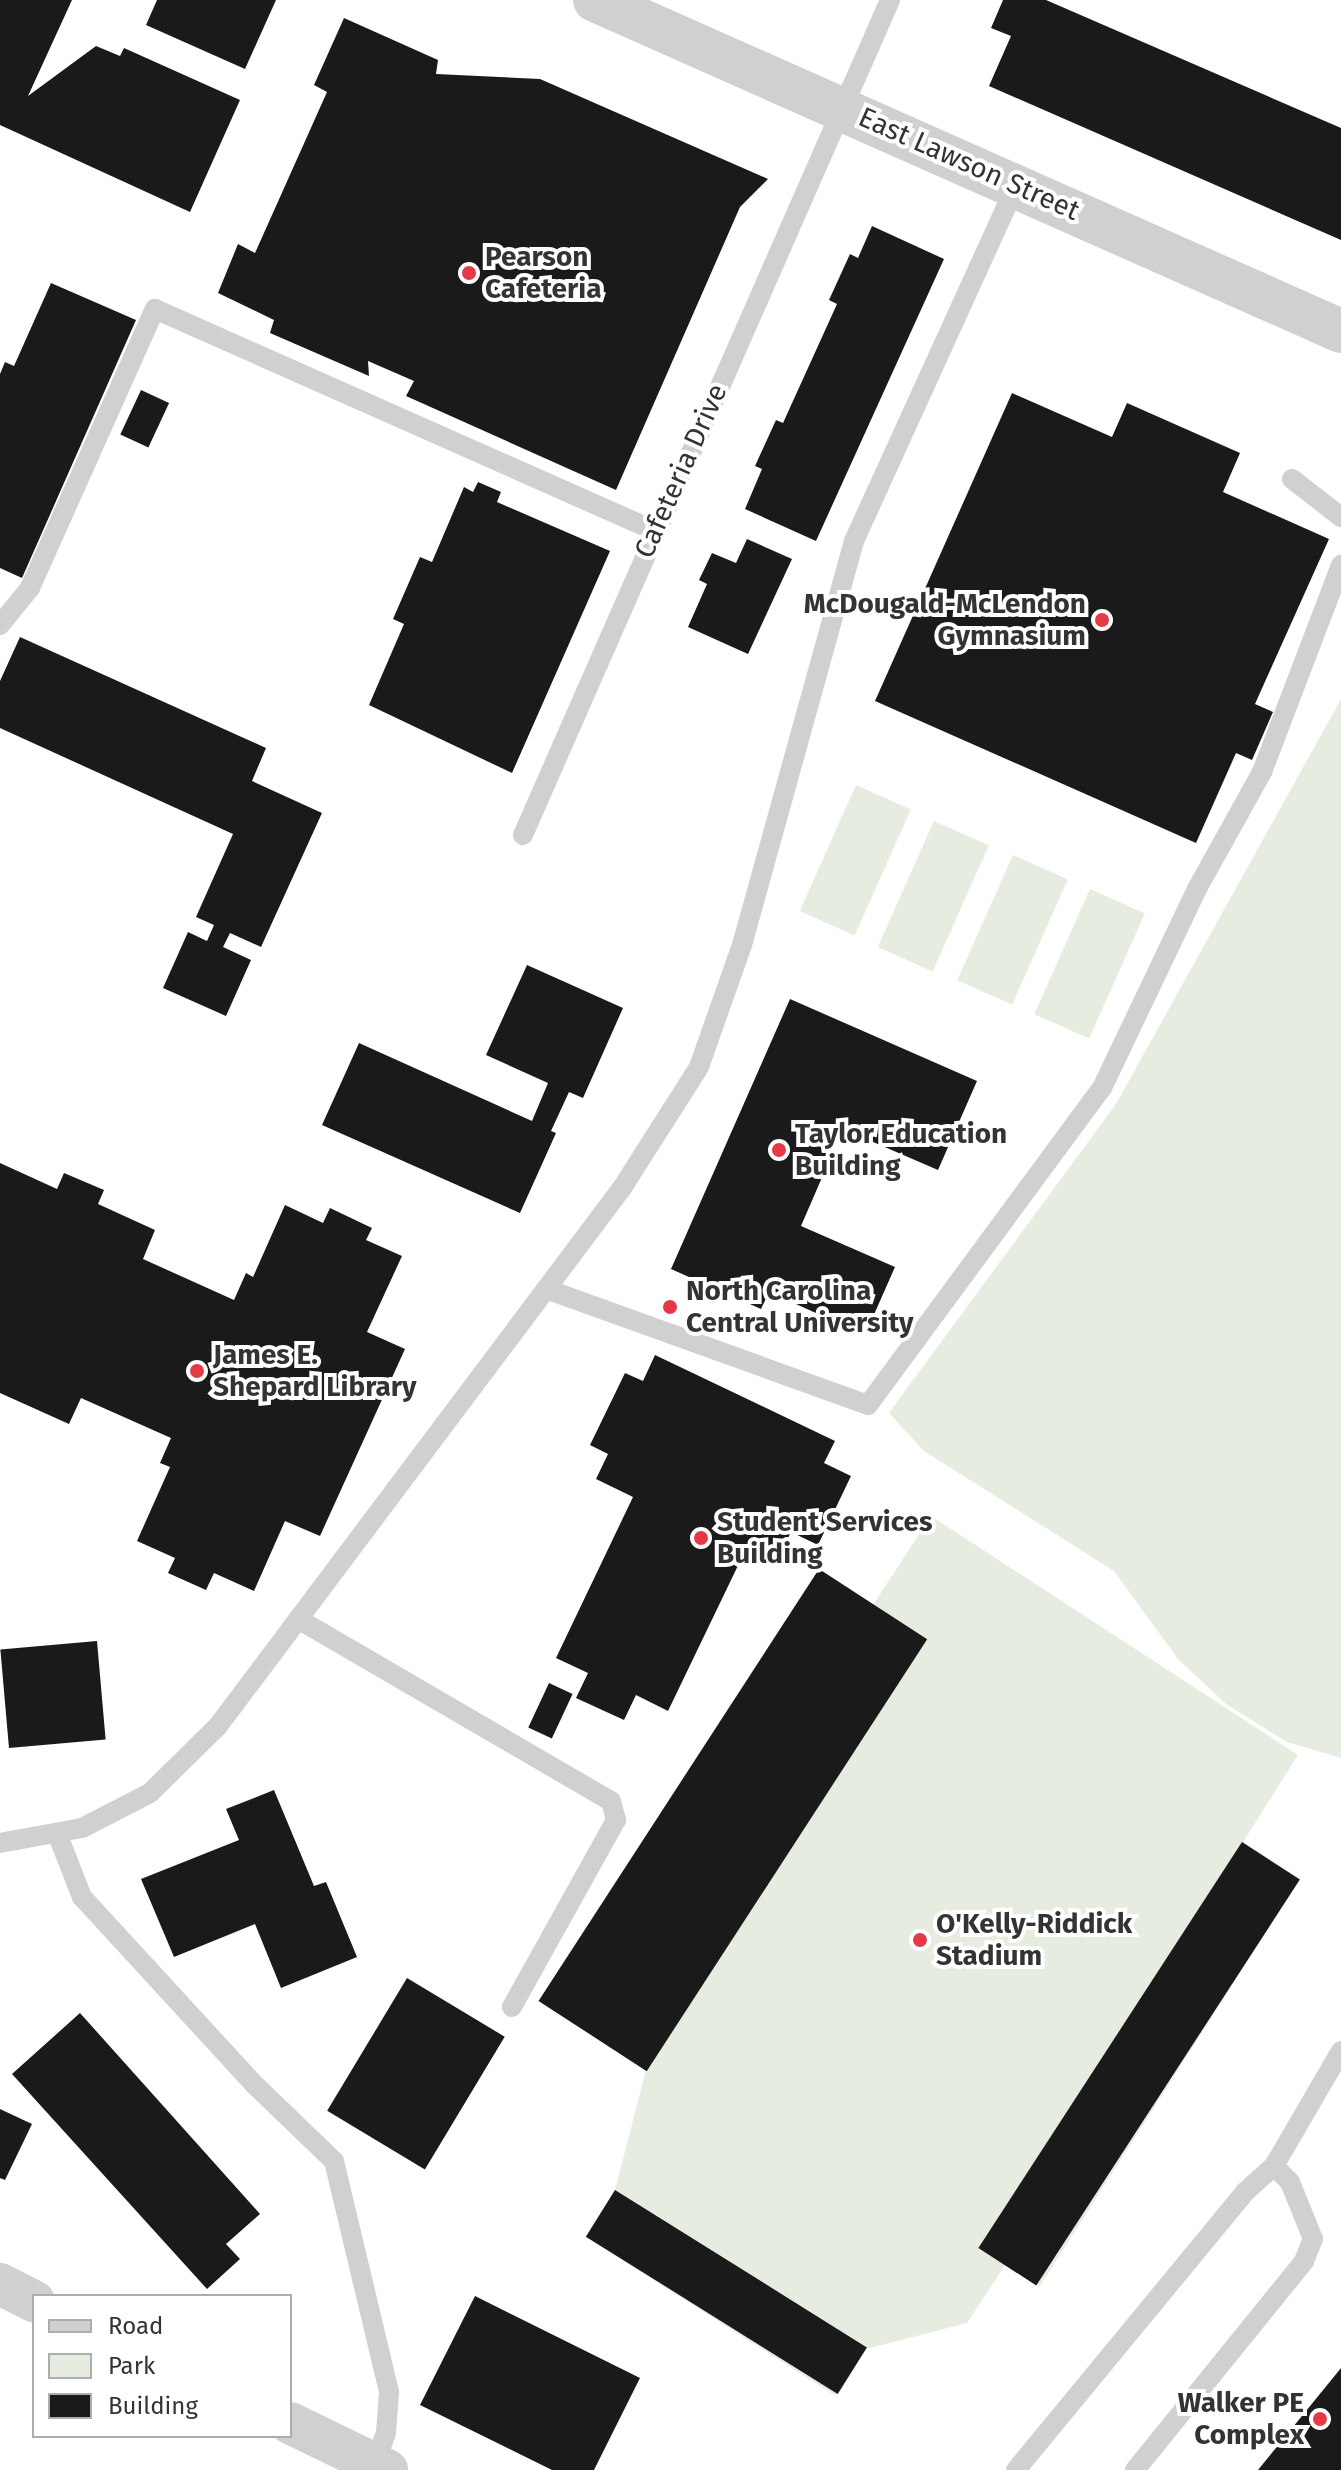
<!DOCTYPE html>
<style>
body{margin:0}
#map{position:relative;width:1341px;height:2470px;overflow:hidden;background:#fff;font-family:"Fira Sans",sans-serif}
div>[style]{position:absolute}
.green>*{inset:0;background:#e6ecdf;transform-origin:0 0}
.building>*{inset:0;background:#1a1a1a;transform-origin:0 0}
.service>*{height:20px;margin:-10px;padding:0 10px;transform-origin:10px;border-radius:10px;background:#d0d0d0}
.minor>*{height:42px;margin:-21px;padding:0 21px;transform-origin:21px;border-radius:21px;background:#d0d0d0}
.tertiary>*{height:44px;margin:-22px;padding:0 22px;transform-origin:22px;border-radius:22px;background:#d0d0d0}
.dots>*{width:22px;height:22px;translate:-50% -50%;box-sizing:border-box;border:4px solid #fff;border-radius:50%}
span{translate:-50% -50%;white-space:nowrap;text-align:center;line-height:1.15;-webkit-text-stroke:8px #fff;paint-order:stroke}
.street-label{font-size:28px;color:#333}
.poi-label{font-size:28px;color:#333;font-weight:700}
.left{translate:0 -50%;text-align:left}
.right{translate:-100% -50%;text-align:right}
.legend{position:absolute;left:32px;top:2294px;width:260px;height:144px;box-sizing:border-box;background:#fff;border:2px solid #adadad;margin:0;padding:10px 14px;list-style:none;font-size:24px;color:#333}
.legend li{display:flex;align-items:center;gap:16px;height:40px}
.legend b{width:40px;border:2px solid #adadad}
</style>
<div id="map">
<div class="green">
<div style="clip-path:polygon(1341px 699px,1341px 1758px,1287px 1742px,1226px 1704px,1178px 1659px,1114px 1571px,924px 1451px,889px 1413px,1116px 1104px)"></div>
<div style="left:856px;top:785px;width:60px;height:138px;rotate:24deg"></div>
<div style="left:934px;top:821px;width:60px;height:138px;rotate:24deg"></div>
<div style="left:1013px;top:855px;width:60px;height:137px;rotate:24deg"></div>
<div style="left:1090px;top:889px;width:60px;height:137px;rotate:24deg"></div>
<div style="clip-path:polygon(931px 1516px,1298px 1755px,1243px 1842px,1300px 1879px,1040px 2286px,1005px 2265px,967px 2323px,866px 2349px,836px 2396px,586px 2237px,615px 2190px,646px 2070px,539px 2001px,819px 1569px,873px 1605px)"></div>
</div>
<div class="building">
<div style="clip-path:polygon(0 0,72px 0,28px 96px,96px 46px,120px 56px,124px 48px,240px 100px,190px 212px,0 125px)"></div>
<div style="clip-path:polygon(157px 0,276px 0,245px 69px,146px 25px)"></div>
<div style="clip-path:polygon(1003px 0,1046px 0,1341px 128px,1341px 240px,989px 86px,1011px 36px,991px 28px)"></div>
<div style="clip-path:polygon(344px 18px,438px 60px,436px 74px,540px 79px,768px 179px,740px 207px,616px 490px,406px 396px,414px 381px,368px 361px,369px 376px,270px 333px,274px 320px,218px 293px,238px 244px,255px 253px,327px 92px,314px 85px)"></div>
<div style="clip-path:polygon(872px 226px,944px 259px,816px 541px,745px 509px,762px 469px,755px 466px,776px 420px,783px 423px,837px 304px,829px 300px,850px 254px,858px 258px)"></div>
<div style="clip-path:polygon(51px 283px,136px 320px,22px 578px,0 568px,0 374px,5px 362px,14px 366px)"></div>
<div style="left:141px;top:390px;width:31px;height:49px;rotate:25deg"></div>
<div style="clip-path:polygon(1012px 393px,1112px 437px,1127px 403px,1240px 453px,1223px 492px,1329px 539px,1255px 704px,1273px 712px,1252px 760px,1236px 753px,1196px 843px,875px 701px)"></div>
<div style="clip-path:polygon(478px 482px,501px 492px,497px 502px,610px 551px,512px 773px,369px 705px,404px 624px,393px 619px,420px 557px,432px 562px,464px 487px,473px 492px)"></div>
<div style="clip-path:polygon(747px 539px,792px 559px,748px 654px,688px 627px,707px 584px,699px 580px,712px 553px,736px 563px)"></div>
<div style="clip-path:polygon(20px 637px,266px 748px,252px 781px,322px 813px,261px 947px,230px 933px,223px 947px,251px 960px,226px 1016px,163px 988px,188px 932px,207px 941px,214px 925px,196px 917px,233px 834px,0 728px,0 681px)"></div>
<div style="clip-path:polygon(527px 965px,623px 1008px,583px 1098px,569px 1092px,551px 1131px,556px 1133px,520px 1213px,322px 1125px,359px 1043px,532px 1121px,548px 1083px,486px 1055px)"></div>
<div style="clip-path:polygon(790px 999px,977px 1081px,938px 1170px,843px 1129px,801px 1226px,895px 1267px,865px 1335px,769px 1292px,761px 1309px,671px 1269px)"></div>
<div style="clip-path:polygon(0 1163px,57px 1189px,64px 1173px,104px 1190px,98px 1204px,155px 1230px,143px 1259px,234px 1300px,246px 1273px,253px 1277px,285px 1205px,323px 1223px,330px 1208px,372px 1228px,366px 1240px,402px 1256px,367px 1332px,405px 1349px,320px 1536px,285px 1521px,254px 1591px,214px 1573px,206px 1590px,168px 1573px,175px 1558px,137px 1541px,170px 1467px,160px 1463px,171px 1438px,81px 1398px,69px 1424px,0 1393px)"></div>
<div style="clip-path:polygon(655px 1355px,835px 1441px,824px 1463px,851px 1476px,818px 1545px,791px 1532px,775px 1565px,745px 1551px,668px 1711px,636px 1695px,624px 1720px,576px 1698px,588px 1673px,556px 1658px,633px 1497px,596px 1479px,608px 1454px,590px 1445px,625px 1373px,643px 1381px)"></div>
<div style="left:819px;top:1569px;width:129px;height:515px;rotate:33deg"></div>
<div style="left:97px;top:1641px;width:99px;height:97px;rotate:85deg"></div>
<div style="left:549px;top:1683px;width:26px;height:49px;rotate:25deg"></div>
<div style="clip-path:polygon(274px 1790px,314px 1886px,326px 1882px,357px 1957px,281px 1988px,255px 1924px,174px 1957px,141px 1879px,239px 1840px,226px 1809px)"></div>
<div style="left:1242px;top:1842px;width:69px;height:484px;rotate:33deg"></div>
<div style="left:407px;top:1978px;width:114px;height:155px;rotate:31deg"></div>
<div style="clip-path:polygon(80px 2013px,260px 2214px,226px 2244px,240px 2259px,207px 2289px,12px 2074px)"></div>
<div style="clip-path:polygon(0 2109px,32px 2124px,5px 2180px,0 2178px)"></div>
<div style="left:615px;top:2190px;width:297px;height:55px;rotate:32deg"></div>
<div style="clip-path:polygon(475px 2296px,640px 2378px,594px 2470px,552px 2470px,420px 2405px)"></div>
<div style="clip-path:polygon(1341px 2368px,1341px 2470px,1258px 2470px)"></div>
</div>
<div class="service">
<div style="left:1292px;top:479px;width:62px;rotate:37.8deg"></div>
<div style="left:0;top:625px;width:48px;rotate:-51deg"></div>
<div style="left:30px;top:588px;width:306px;rotate:-65.9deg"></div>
<div style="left:155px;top:309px;width:547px;rotate:23.94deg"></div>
<div style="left:523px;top:835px;width:912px;rotate:-66.27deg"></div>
<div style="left:546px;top:1289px;width:342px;rotate:19.8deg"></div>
<div style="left:868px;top:1405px;width:394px;rotate:-53.6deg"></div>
<div style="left:1102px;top:1088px;width:223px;rotate:-64.5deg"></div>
<div style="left:1198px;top:887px;width:132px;rotate:-60.9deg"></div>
<div style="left:1262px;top:772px;width:222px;rotate:-69.1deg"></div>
<div style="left:298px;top:1619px;width:362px;rotate:30.2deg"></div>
<div style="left:611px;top:1801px;width:20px;rotate:75deg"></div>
<div style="left:616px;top:1820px;width:214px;rotate:119.1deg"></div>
<div style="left:57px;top:1833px;width:69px;rotate:68.7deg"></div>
<div style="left:82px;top:1897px;width:258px;rotate:47.4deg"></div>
<div style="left:257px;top:2087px;width:107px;rotate:43.9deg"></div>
<div style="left:334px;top:2161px;width:237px;rotate:76.6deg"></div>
<div style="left:389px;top:2392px;width:41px;rotate:94.2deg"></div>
<div style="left:386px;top:2433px;width:33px;rotate:110deg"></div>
<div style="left:0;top:1843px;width:83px;rotate:-10.4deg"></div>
<div style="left:82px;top:1828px;width:76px;rotate:-27.2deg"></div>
<div style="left:150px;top:1793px;width:95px;rotate:-44.6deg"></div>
<div style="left:218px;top:1726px;width:673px;rotate:-53.1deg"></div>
<div style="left:622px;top:1188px;width:143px;rotate:-57.5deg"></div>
<div style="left:699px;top:1067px;width:129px;rotate:-70.6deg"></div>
<div style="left:742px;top:945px;width:419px;rotate:-74.5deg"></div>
<div style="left:854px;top:541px;width:391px;rotate:-65.5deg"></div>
<div style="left:1016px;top:2470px;width:360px;rotate:-50.5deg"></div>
<div style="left:1245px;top:2192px;width:39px;rotate:-42deg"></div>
<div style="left:1274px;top:2166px;width:133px;rotate:-59.8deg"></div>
<div style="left:1135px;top:2470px;width:269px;rotate:-51deg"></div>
<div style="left:1304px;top:2261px;width:24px;rotate:-68deg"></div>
<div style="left:1313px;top:2239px;width:61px;rotate:-112deg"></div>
<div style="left:1290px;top:2182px;width:23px;rotate:-135deg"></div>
</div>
<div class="minor">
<div style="left:0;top:2284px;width:38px;rotate:27deg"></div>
<div style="left:290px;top:2423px;width:108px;rotate:25.9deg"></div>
</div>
<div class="tertiary">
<div style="left:595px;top:0;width:816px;rotate:23.93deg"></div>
</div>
<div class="dots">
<div style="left:469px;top:273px;background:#e63946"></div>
<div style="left:1102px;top:620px;background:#e63946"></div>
<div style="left:779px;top:1150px;background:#e63946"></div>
<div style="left:670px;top:1307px;background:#e63946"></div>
<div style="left:197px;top:1371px;background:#e63946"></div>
<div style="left:701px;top:1538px;background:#e63946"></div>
<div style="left:920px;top:1940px;background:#e63946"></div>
<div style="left:1320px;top:2419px;background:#e63946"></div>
</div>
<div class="street-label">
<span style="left:969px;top:164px;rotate:24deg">East Lawson Street</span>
<span style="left:681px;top:471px;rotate:-66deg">Cafeteria Drive</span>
</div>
<div class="poi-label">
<span class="left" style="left:485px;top:273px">Pearson<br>Cafeteria</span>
<span class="right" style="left:1086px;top:620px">McDougald-McLendon<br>Gymnasium</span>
<span class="left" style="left:795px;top:1150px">Taylor Education<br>Building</span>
<span class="left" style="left:686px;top:1307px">North Carolina<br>Central University</span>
<span class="left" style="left:213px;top:1371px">James E.<br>Shepard Library</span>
<span class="left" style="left:717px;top:1538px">Student Services<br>Building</span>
<span class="left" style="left:936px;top:1940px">O'Kelly-Riddick<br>Stadium</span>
<span class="right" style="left:1304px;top:2419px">Walker PE<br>Complex</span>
</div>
<ul class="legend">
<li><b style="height:10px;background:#d0d0d0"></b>Road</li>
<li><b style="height:22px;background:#e6ecdf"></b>Park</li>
<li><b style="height:22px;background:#1a1a1a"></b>Building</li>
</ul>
</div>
